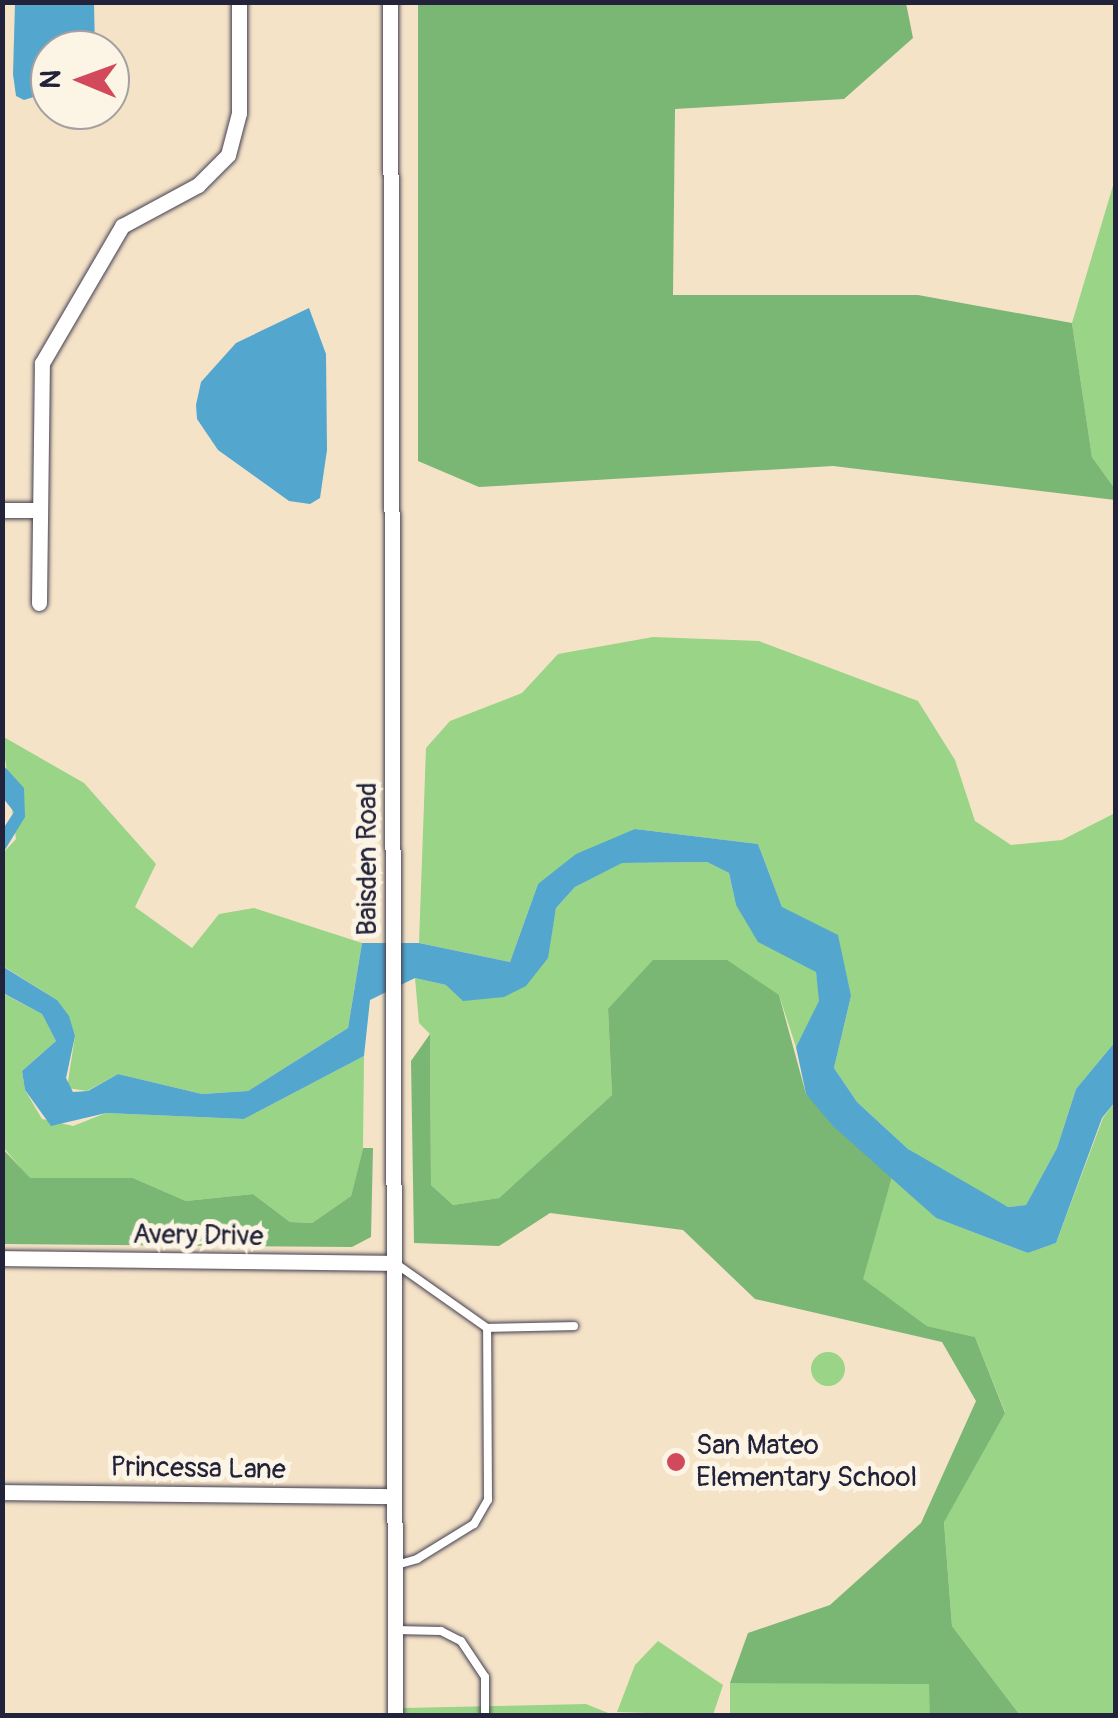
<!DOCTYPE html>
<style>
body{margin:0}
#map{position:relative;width:1118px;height:1718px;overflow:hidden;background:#f5e3c8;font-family:Pangolin,sans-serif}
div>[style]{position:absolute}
.green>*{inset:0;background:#99d487;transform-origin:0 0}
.round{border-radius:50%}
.forest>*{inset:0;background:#7ab674}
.water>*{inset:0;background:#53a6ce}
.roads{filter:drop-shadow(0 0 2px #423f50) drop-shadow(0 0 2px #423f50)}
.lane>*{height:8px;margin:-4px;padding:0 4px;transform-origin:4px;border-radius:4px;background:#fff}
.street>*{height:15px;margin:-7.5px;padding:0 7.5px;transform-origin:7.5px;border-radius:7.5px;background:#fff}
.dots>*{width:28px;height:28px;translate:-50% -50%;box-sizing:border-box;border:5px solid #fcf5e5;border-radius:50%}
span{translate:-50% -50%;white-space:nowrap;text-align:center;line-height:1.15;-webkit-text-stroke:10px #fcf5e5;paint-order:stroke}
.street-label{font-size:28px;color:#22223b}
.poi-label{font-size:28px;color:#22223b}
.left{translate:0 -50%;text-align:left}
.frame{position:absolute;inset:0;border:5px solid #22223b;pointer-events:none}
.north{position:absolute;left:30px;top:30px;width:100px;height:100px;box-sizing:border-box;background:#fcf5e5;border:2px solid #a5a1a1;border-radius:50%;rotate:271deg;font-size:28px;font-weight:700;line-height:40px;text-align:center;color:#22223b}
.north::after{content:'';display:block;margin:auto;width:35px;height:45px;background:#d1495b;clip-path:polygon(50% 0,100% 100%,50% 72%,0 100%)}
</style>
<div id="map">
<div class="green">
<div style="clip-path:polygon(1115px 179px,1115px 489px,1092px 457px,1072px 323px)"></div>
<div style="clip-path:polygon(653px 637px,759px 641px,918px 701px,955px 760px,975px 821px,1011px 845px,1062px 840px,1115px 813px,1115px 1042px,1076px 1089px,1057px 1148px,1026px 1205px,1008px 1207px,970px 1188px,908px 1149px,857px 1102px,834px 1068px,851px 996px,782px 907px,758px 844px,635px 829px,538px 884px,510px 962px,419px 943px,426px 748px,450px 721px,522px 693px,558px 654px)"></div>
<div style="clip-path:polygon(2px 736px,84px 783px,156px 864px,135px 907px,192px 948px,219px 914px,254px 908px,362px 943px,348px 1028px,248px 1091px,202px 1094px,118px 1074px,87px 1091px,67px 1088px,75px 1036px,57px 1000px,3px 966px,3px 853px,16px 839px)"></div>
<div style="clip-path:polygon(707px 862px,729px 873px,736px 905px,816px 972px,820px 1001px,796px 1047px,779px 995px,608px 1009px,612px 1095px,499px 1198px,453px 1205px,431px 1185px,430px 1034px,419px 1023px,415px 978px,446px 985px,547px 958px,556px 908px,575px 887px,621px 863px)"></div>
<div style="clip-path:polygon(2px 993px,42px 1014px,56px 1041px,22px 1071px,25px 1090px,42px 1119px,73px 1126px,106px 1113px,244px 1119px,364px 1056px,363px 1148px,351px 1196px,312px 1223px,290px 1222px,253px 1194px,186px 1201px,133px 1178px,29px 1178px,3px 1147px)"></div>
<div style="clip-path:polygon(1115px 1102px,1115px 1715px,1020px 1715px,952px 1626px,944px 1521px,1005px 1412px,975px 1337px,927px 1326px,862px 1279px,892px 1177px,936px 1218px,1028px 1253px,1056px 1243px,1103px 1118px)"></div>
<div class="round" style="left:811px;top:1352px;width:34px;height:34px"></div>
<div style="clip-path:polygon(658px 1641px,723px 1685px,713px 1715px,617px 1712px,635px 1665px)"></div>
<div style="left:730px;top:1683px;width:200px;height:35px"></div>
<div style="clip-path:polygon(586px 1704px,613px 1715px,403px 1716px,403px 1708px)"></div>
</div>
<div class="forest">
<div style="clip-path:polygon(418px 3px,906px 3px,913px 38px,844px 99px,675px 109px,673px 295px,918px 295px,1072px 323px,1092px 457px,1115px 489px,1115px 500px,833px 466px,479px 487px,418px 461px)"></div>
<div style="clip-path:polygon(653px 960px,727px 960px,779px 995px,806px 1094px,892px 1177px,863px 1279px,927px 1326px,975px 1337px,1005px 1413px,944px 1522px,952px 1626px,1020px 1715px,930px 1715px,929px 1684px,730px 1683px,748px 1633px,830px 1605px,921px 1523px,976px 1401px,942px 1342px,755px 1299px,683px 1230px,550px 1213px,499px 1246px,414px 1243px,411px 1061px,430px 1034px,431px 1185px,453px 1205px,499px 1198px,612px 1095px,608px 1009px)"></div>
<div style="clip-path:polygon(2px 1148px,30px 1178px,133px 1178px,186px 1201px,253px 1194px,290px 1222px,312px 1223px,351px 1196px,363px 1148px,373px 1148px,371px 1237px,352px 1247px,3px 1244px)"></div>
</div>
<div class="water">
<div style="clip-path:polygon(15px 3px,94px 3px,95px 50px,50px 50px,50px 92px,24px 100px,16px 96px,13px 74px)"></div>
<div style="clip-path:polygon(309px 308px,326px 354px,327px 450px,320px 498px,310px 504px,289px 501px,218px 450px,197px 419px,196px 405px,201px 382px,236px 343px)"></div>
<div style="clip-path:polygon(3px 765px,24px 788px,25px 817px,3px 853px,3px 829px,14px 812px,3px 798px)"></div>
<div style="clip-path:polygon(635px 829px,758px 844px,782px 907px,838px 935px,851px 996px,834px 1068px,857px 1102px,908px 1149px,1008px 1207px,1026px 1205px,1057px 1148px,1076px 1089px,1115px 1042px,1115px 1102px,1102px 1118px,1056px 1243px,1028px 1253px,936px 1218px,833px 1126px,806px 1094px,796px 1047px,819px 1001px,816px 972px,758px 942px,736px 905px,729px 873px,707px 862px,622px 863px,575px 887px,556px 908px,548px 958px,526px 986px,504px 997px,463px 1001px,446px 985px,415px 978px,370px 1000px,364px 1056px,244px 1119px,106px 1113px,51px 1126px,25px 1090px,22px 1071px,56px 1041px,42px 1014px,3px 993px,2px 966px,57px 1000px,69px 1016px,75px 1036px,66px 1078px,73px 1092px,88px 1091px,118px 1074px,202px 1094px,248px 1091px,348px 1028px,362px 943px,419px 943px,510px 962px,538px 884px,576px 854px)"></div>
</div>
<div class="roads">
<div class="lane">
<div style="left:487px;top:1328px;width:87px;rotate:-1.3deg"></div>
<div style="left:393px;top:1566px;width:25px;rotate:-16deg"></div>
<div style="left:417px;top:1559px;width:67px;rotate:-31.6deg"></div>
<div style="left:474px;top:1524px;width:28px;rotate:-60deg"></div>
<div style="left:488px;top:1500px;width:172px;rotate:-90.3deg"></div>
<div style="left:487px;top:1328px;width:113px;rotate:-144.8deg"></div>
<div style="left:395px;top:1630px;width:46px;rotate:1.2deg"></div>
<div style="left:441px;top:1631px;width:22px;rotate:27deg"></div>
<div style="left:461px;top:1641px;width:43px;rotate:56.3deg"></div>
<div style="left:485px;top:1677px;width:39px;rotate:90deg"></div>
</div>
<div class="street">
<div style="left:390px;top:2px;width:1714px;rotate:89.83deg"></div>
<div style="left:2px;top:510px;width:38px"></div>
<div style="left:39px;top:603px;width:240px;rotate:-89.3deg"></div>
<div style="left:42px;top:363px;width:159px;rotate:-59.7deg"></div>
<div style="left:122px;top:226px;width:86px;rotate:-28.3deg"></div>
<div style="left:198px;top:185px;width:42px;rotate:-45deg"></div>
<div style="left:228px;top:155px;width:43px;rotate:-75.3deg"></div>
<div style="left:239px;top:113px;width:111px;rotate:-90deg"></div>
<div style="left:2px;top:1258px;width:392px;rotate:0.7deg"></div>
<div style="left:2px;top:1492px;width:391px;rotate:0.6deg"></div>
</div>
</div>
<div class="dots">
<div style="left:676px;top:1462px;background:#d1495b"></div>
</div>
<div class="street-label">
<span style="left:368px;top:859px;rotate:-90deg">Baisden Road</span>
<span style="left:198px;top:1236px;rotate:1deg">Avery Drive</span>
<span style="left:198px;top:1469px;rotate:1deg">Princessa Lane</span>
</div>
<div class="poi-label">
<span class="left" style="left:696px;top:1462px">San Mateo<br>Elementary School</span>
</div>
<div class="frame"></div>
<div class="north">N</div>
</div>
